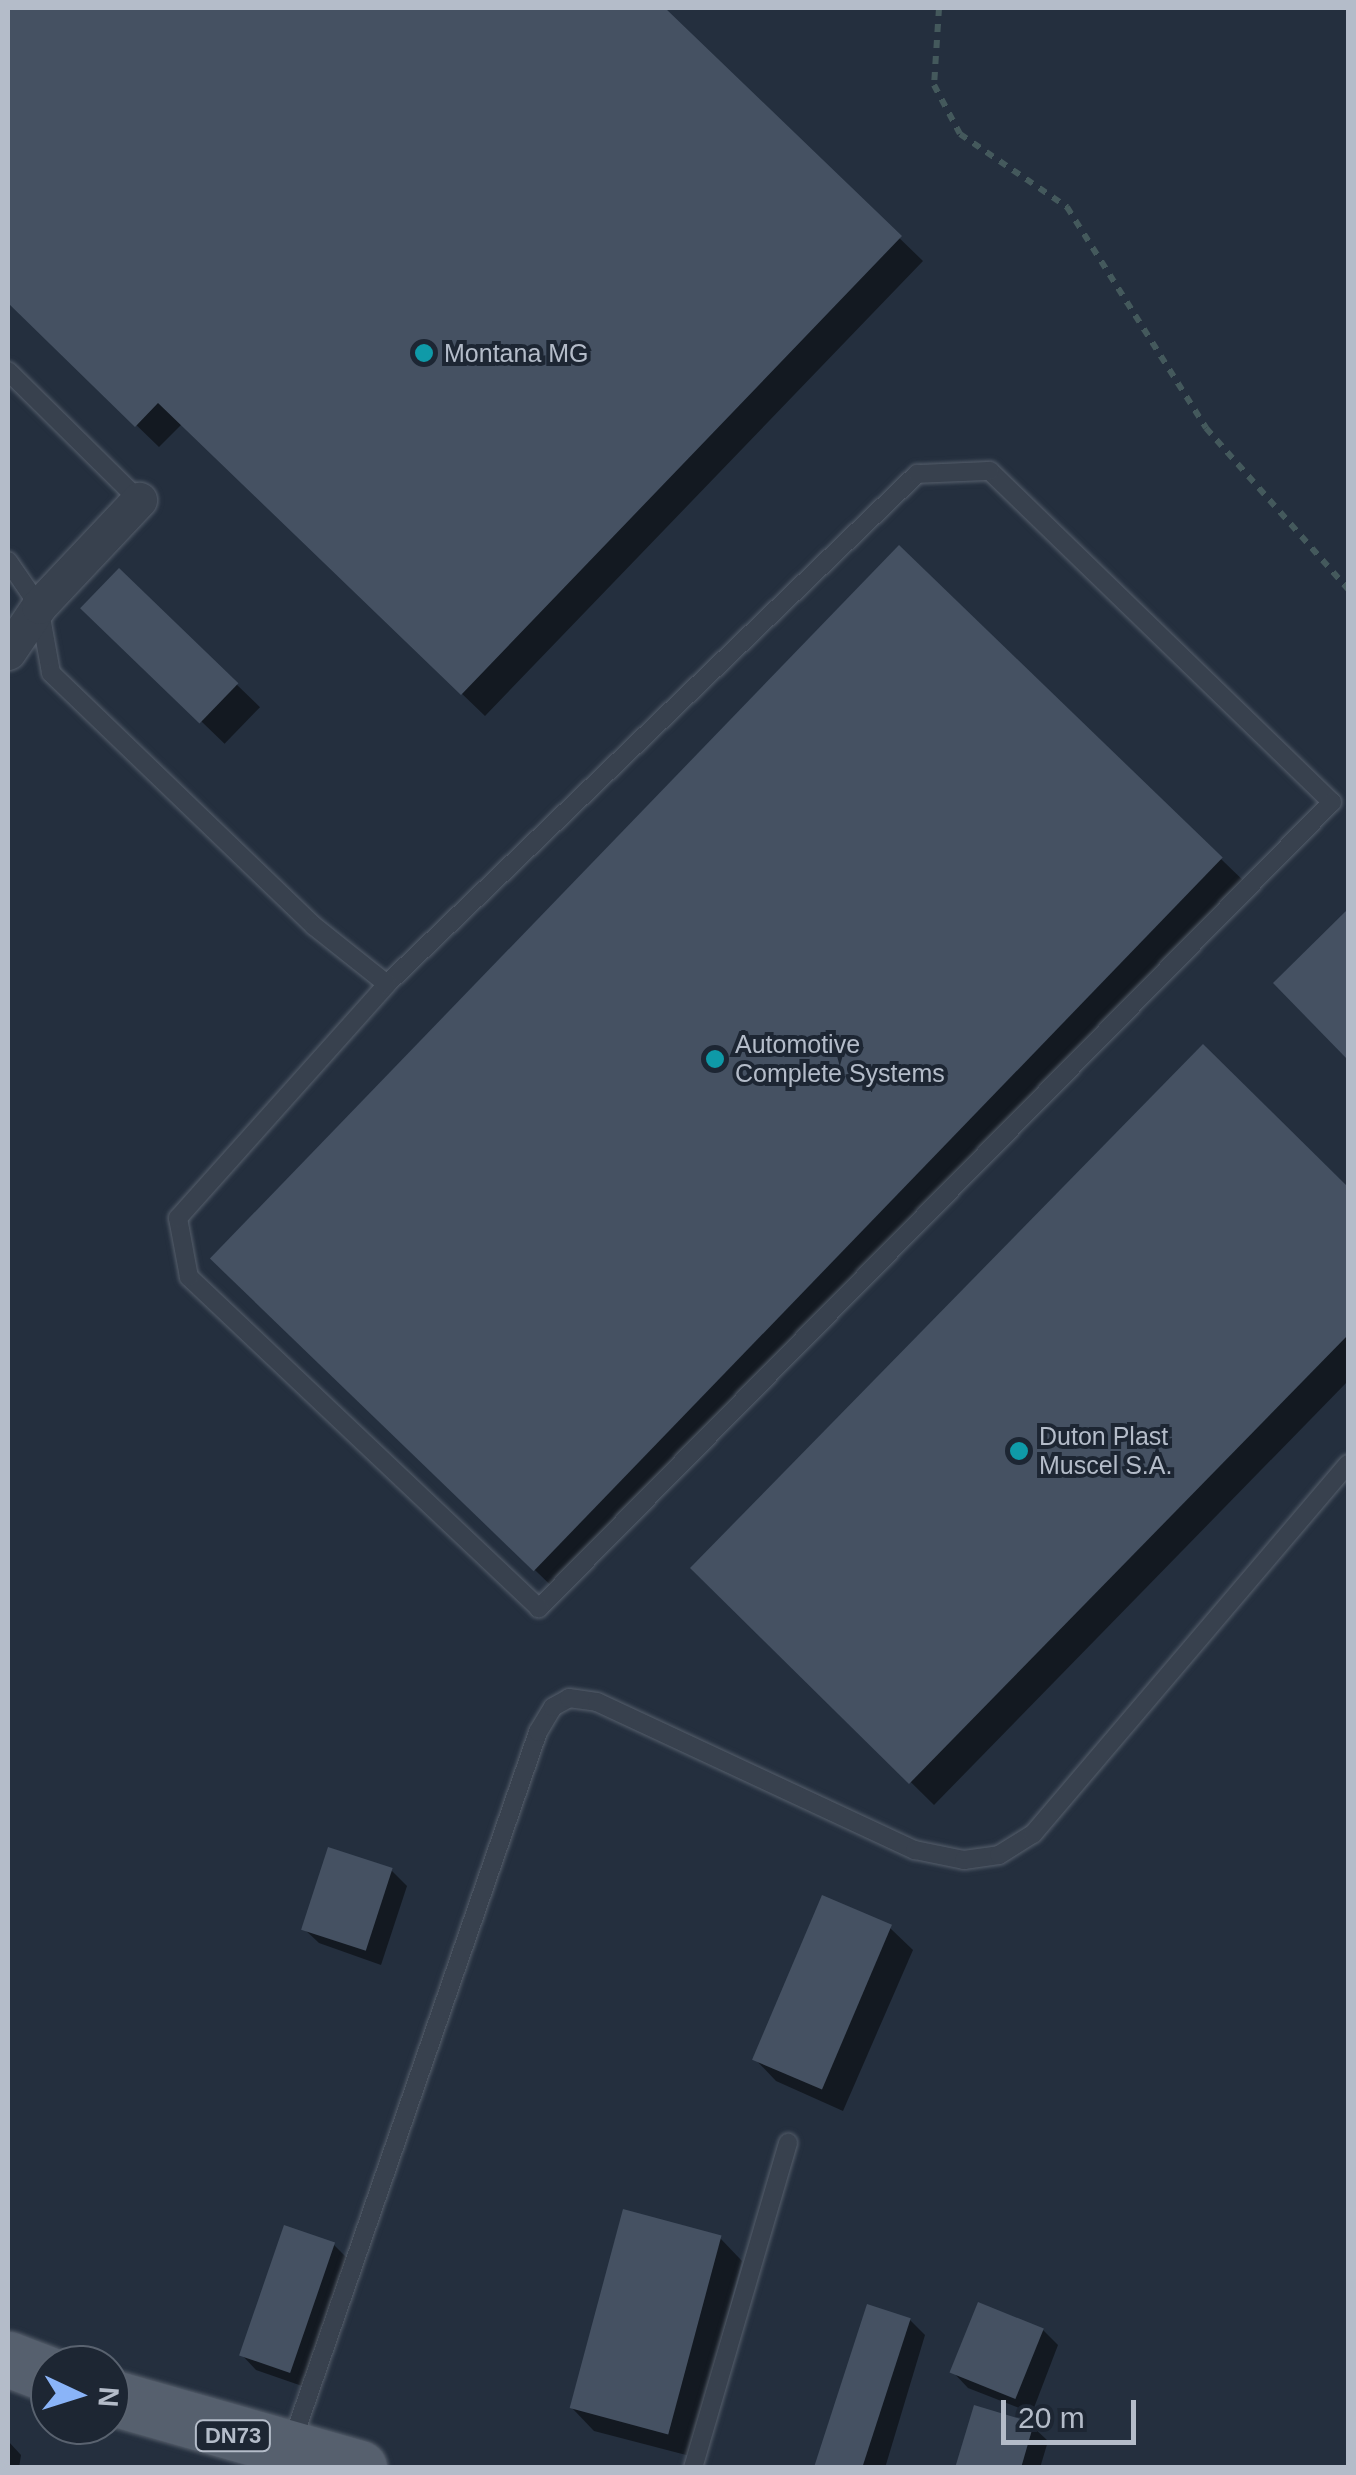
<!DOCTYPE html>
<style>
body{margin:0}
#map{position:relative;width:1356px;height:2475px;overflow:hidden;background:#242f3e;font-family:Arial,sans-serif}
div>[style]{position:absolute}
.shadow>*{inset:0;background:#0007;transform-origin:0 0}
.building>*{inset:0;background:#455162;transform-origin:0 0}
.path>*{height:6px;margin-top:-3px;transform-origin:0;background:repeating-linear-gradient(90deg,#44595c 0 8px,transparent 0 16px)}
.roads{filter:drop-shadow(0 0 2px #565f6c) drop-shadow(0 0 2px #565f6c)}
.lane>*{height:18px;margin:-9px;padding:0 9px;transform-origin:9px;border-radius:9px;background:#38414e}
.street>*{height:35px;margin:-17.5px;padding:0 17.5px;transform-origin:17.5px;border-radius:17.5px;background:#38414e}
.primary>*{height:55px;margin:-27.5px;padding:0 27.5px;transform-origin:27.5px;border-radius:27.5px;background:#56606e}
.dots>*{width:28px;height:28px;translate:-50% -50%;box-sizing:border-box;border:5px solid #1d2633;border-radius:50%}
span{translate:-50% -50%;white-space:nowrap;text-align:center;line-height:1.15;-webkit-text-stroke:8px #1d2633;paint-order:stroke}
.shield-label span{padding:2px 8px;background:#1d2633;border:2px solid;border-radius:8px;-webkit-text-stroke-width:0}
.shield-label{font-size:22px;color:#b4bcc9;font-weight:700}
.poi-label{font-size:25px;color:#b4bcc9}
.left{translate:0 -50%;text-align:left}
.frame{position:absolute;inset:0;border:10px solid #b4bcc9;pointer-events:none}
.north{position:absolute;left:30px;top:2345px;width:100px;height:100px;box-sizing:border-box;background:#1d2633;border:2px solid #59626f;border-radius:50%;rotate:94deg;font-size:28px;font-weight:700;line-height:40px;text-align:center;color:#b4bcc9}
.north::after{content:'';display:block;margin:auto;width:35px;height:45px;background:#8ab4f8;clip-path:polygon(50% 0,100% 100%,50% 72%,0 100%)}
.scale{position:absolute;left:1001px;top:2400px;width:135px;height:45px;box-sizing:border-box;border:5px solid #b4bcc9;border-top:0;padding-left:12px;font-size:30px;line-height:35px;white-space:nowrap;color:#b4bcc9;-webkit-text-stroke:8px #1d2633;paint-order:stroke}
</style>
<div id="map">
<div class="shadow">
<div style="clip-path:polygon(8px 8px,662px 8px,923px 261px,485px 716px,182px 424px,159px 447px,8px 301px)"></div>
<div style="left:899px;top:548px;width:480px;height:988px;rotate:44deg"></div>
<div style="left:119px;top:571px;width:196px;height:51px;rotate:44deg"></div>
<div style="clip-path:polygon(1348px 912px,1348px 1056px,1277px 983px)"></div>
<div style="clip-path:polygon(1203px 1048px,1348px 1190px,1348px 1381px,934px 1805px,694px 1568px)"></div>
<div style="clip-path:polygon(391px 1870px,407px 1886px,381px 1965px,319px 1943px,303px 1928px)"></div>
<div style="clip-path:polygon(890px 1928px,913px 1950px,843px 2111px,776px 2081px,754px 2058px)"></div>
<div style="clip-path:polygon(720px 2238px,742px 2261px,690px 2456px,594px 2431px,572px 2408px)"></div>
<div style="clip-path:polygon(334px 2245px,350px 2261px,305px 2387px,256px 2370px,241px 2354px)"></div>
<div style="clip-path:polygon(910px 2320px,925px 2335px,885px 2468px,819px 2468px)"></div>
<div style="clip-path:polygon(1043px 2330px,1058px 2345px,1032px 2413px,968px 2388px,953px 2372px)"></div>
<div style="clip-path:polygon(1032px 2426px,1048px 2441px,1040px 2468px,958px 2468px)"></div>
<div style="clip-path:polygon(8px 2441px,21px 2455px,19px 2468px,8px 2468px)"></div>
</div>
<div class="building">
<div style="clip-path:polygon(8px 8px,665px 8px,902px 236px,461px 695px,158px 403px,135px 427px,8px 303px)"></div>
<div style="left:899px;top:545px;width:450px;height:992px;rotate:44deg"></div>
<div style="left:119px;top:568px;width:166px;height:56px;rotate:44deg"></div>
<div style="clip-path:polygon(1348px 909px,1348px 1060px,1273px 983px)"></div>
<div style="clip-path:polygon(1203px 1044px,1348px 1187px,1348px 1335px,909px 1784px,690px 1568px)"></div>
<div style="left:328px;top:1847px;width:68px;height:87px;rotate:18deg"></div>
<div style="left:822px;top:1895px;width:76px;height:179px;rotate:23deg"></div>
<div style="left:623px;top:2209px;width:102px;height:206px;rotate:15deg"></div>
<div style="left:284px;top:2225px;width:54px;height:138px;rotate:19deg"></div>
<div style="left:978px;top:2302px;width:71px;height:76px;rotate:22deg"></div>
<div style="left:867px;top:2304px;width:46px;height:171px;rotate:18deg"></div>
<div style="clip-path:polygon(974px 2405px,1034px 2423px,1021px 2468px,955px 2468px)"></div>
</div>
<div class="path">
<div style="left:939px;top:8px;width:77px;rotate:93.7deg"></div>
<div style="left:934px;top:85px;width:55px;rotate:62deg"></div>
<div style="left:960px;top:134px;width:130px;rotate:34.3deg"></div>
<div style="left:1067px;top:207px;width:261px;rotate:57.8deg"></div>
<div style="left:1206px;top:428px;width:215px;rotate:48.6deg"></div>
</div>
<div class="roads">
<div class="lane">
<div style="left:8px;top:371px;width:184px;rotate:44.6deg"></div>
<div style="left:990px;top:471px;width:476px;rotate:44.1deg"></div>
<div style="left:1332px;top:802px;width:1131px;rotate:134.53deg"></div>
<div style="left:539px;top:1608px;width:482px;rotate:-136.6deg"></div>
<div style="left:189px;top:1277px;width:60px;rotate:-100.6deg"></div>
<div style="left:178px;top:1218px;width:314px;rotate:-48.2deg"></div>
<div style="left:387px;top:984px;width:736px;rotate:-43.9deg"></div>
<div style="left:917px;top:474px;width:73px;rotate:-2.4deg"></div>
<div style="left:8px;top:561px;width:55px;rotate:55.4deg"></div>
<div style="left:39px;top:606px;width:68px;rotate:79.8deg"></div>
<div style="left:51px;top:673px;width:365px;rotate:43.9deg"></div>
<div style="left:314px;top:926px;width:93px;rotate:38.5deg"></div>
<div style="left:292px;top:2442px;width:751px;rotate:-70.89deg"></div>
<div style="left:538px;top:1732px;width:29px;rotate:-59deg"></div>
<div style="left:553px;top:1707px;width:18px;rotate:-29deg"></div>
<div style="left:569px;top:1698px;width:28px;rotate:8deg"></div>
<div style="left:597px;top:1702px;width:351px;rotate:25deg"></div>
<div style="left:915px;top:1850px;width:50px;rotate:11.5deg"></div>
<div style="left:964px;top:1860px;width:35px;rotate:-8deg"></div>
<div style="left:999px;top:1855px;width:40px;rotate:-32deg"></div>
<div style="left:1033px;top:1834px;width:486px;rotate:-49.6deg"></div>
<div style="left:693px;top:2468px;width:339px;rotate:-73.7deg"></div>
</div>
<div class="street">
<div style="left:8px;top:652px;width:55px;rotate:-56deg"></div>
<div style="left:39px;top:606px;width:146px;rotate:-46.7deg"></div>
</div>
<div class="primary">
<div style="left:8px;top:2359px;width:45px;rotate:20.9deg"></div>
<div style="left:110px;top:2397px;width:259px;rotate:15.9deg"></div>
</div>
</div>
<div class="dots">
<div style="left:424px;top:353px;background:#0f9aa8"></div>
<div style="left:715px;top:1059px;background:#0f9aa8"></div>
<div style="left:1019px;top:1451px;background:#0f9aa8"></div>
</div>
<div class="shield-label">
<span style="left:233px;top:2436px">DN73</span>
</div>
<div class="poi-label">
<span class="left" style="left:444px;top:353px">Montana MG</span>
<span class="left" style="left:735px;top:1059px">Automotive<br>Complete Systems</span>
<span class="left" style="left:1039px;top:1451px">Duton Plast<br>Muscel S.A.</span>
</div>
<div class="frame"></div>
<div class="north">N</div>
<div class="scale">20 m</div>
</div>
